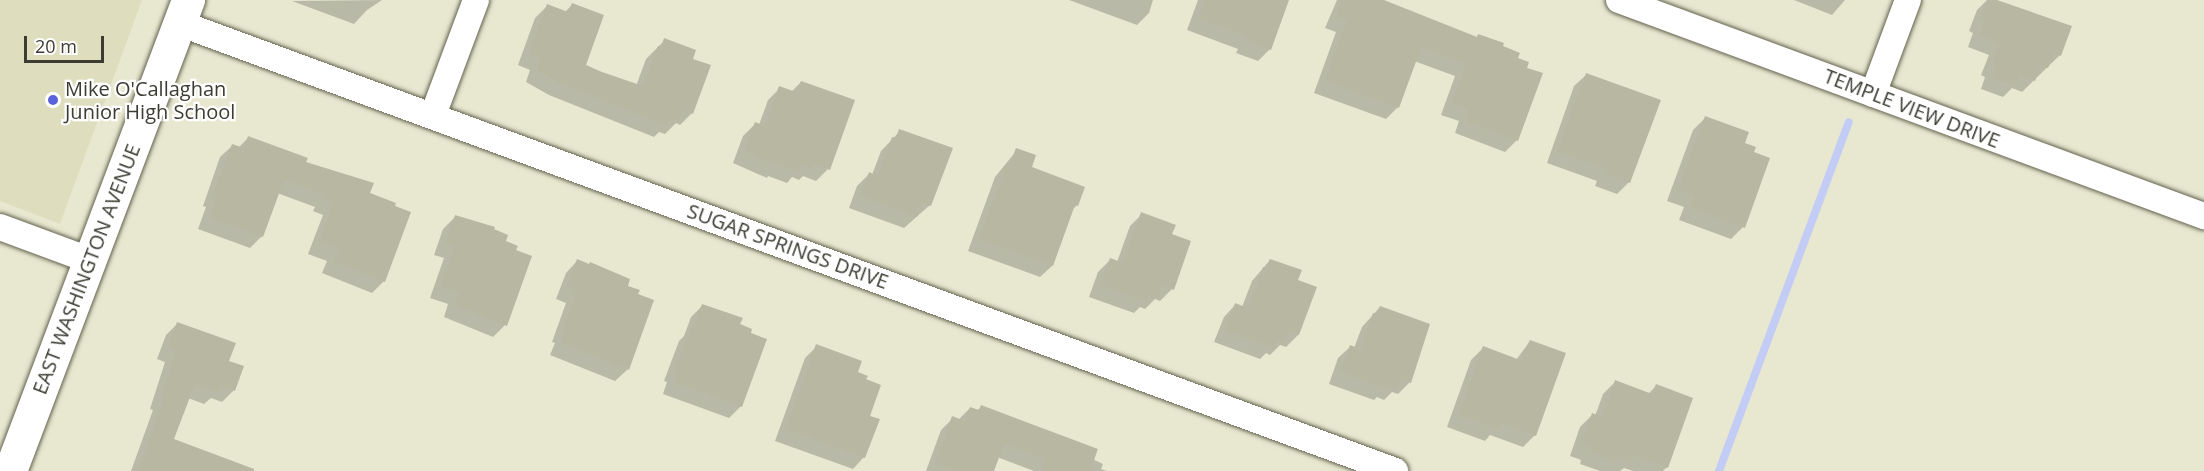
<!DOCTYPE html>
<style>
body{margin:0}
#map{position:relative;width:2204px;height:471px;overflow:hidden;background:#e8e8d1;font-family:"Open Sans",sans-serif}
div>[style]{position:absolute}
.built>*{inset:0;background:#dedebf}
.shadow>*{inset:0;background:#0003}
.stream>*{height:8px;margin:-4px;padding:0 4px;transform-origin:4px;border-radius:4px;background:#c3ccf5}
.building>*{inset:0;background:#b8b8a2}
.roads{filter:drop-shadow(0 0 2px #62624e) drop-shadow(0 0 2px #62624e)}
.street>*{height:26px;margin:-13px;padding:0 13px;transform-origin:13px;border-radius:13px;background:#fff}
.secondary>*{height:33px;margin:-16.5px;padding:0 16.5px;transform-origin:16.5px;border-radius:16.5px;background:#fff}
.dots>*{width:16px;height:16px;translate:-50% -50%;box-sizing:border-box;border:3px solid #fff;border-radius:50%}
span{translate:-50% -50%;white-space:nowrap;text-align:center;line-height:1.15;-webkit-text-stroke:4.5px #fff;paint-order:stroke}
.poi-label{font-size:20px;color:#3c3c33}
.left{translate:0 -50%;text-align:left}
.street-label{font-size:20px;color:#3c3c33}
.scale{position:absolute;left:24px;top:36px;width:80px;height:27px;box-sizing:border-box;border:3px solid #3c3c33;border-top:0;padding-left:8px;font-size:18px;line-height:21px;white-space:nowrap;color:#3c3c33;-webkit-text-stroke:4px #fff;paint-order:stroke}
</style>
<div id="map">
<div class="built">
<div style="clip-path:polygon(0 0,142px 0,60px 224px,0 201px)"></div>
</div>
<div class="shadow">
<div style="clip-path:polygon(382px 0,367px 10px,354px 24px,292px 1px)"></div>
<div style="clip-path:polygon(1069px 0,1153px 0,1149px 13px,1137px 25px)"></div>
<div style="clip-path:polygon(1198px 0,1288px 0,1270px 49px,1258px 61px,1236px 53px,1238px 49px,1187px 30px)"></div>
<div style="clip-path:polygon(1337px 0,1379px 0,1501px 47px,1516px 59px,1517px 140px,1505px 152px,1455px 133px,1459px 121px,1441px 115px,1455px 76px,1414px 61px,1398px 107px,1386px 119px,1314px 93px,1336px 32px,1325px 28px)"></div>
<div style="clip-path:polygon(1794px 0,1845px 0,1832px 15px)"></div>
<div style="clip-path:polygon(1987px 0,1993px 0,2060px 55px,2022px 92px,2012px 88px,2003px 97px,1981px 89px,1985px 77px,1981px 75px,1989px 55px,1968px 47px,1973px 33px,1969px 31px,1977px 10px)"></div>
<div style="clip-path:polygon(572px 5px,584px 66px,636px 86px,646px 59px,665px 40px,691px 59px,692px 113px,680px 125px,676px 123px,665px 134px,659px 132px,654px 137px,549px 95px,526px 82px,530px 70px,518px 65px,535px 18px,547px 6px,564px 13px)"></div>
<div style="clip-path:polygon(1586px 75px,1629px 182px,1617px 194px,1595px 186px,1597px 181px,1547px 163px,1574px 86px)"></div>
<div style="clip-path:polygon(801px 82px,828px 169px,816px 181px,803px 176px,799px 180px,792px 177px,787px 183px,768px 176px,767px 178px,733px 163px,743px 136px,755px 124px,759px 125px,768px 100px,780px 88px,791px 92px)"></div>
<div style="clip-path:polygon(1705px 118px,1752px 153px,1768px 159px,1743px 227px,1731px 239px,1679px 220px,1684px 207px,1667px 201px,1693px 130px)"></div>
<div style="clip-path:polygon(900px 131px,930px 205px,904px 228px,849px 208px,857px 186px,869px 174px,872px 175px,881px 151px)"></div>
<div style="clip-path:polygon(248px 138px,393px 207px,384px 281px,372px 293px,322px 273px,327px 261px,308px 254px,323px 215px,313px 211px,315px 207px,277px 193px,262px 236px,250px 248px,198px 229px,206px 207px,203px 206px,220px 157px,232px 146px,238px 148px)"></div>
<div style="clip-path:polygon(1017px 150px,1030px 168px,1077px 205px,1072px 210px,1052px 266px,1040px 277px,968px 251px,995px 177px)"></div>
<div style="clip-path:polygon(1142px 214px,1171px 235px,1172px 289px,1160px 301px,1155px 299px,1145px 309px,1140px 307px,1134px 313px,1089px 297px,1098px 272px,1110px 260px,1117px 262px,1130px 226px)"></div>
<div style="clip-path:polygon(455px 217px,505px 325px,493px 337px,444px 317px,448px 304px,430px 298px,444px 258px,434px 255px,443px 229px)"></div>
<div style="clip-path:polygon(1270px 260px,1296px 281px,1315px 288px,1298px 335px,1286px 347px,1280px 345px,1270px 355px,1266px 353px,1260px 359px,1214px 342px,1224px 317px,1235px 305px,1242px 307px,1252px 281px)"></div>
<div style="clip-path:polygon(577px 261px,626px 287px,636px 295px,652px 301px,627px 370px,615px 381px,550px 355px,555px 343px,552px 342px,566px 303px,556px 299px,566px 273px)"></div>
<div style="clip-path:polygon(703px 305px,739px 325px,741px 406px,729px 418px,663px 394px,667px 382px,664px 381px,679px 341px,684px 336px,691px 317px)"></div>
<div style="clip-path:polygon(1380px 307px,1410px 382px,1398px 394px,1392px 392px,1384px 400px,1377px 397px,1374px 400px,1329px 384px,1338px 358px,1350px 347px,1354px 348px,1362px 327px)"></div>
<div style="clip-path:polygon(178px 323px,227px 362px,234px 390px,222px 402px,211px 398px,204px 404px,188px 398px,172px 440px,214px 471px,131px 471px,153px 410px,150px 409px,165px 362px,157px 359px,166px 335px)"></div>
<div style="clip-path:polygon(1530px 341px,1535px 435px,1523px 447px,1490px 435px,1485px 441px,1447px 427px,1471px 360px,1483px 348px,1516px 360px)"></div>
<div style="clip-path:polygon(817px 346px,856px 373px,868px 417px,864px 457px,853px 469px,775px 441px,805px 358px)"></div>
<div style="clip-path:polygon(1615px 382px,1648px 394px,1656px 386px,1667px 467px,1663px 471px,1633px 471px,1624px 468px,1620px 471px,1600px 471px,1580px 464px,1581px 460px,1570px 456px,1580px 427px,1592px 415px,1595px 416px,1603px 394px)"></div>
<div style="clip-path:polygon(981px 407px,1103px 464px,1101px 469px,1107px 471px,1034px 471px,997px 457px,991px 471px,926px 471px,941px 430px,953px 418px,958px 420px,970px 408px,977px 411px)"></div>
</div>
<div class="stream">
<div style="left:1719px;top:471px;width:372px;rotate:-69.6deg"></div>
</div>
<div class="building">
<div style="clip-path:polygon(1205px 0,1289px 0,1271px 50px,1247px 41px,1249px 37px,1198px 18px)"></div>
<div style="clip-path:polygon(1342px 0,1384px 0,1477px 37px,1478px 34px,1504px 43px,1503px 46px,1520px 53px,1518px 58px,1529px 62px,1527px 68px,1543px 73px,1518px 141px,1466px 122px,1470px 110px,1452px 103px,1466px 64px,1421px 48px,1399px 108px,1325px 81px,1347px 20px,1336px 16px)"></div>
<div style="clip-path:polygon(1987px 0,1997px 0,2072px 26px,2061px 56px,2054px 53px,2048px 68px,2041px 65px,2035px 81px,2020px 75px,2016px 86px,1992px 78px,1996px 65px,1992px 63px,2000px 43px,1979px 36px,1984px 21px,1980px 19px)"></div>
<div style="clip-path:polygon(572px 3px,604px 15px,586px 65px,602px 72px,643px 86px,658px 46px,661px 47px,664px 38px,696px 50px,693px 59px,711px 65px,693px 114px,683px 110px,678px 123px,670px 120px,668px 126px,561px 84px,537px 70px,541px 58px,529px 53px,547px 4px,568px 12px)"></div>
<div style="clip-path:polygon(1586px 73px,1661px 100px,1630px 183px,1606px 174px,1608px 169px,1557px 151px)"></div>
<div style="clip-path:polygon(801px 81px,855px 100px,830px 170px,814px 164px,812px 169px,802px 165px,800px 172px,756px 158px,757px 156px,744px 151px,755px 122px,765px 126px,779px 86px,796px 92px)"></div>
<div style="clip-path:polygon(1705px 116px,1749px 132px,1745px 143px,1756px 147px,1754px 152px,1770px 158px,1745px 228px,1690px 208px,1695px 195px,1678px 189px)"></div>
<div style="clip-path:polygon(899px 129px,953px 148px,931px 206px,922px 203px,917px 217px,860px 196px,869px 172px,878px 176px,892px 137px,896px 138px)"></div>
<div style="clip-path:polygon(248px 136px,308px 158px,306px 162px,374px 183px,370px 193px,396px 203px,395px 206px,411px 212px,385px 282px,333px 261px,338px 249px,319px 242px,333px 203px,324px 199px,326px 195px,284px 180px,263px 237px,209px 218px,217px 195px,213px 194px,232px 144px,244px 148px)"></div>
<div style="clip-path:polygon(1016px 148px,1036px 155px,1032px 167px,1085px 187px,1078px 206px,1075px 205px,1053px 266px,979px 240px,1007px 163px,1010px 164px)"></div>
<div style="clip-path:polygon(1141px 212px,1176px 225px,1172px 234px,1191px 241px,1174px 290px,1162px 286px,1158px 298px,1150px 295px,1147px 302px,1100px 285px,1110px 258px,1123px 263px)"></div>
<div style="clip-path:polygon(455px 215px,495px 227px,494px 229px,508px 235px,506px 241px,518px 246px,516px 250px,532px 256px,507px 326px,455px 305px,459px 292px,440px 286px,455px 247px,445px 243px)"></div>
<div style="clip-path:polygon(577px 259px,589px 264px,590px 262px,630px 279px,628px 286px,640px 290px,638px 294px,654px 300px,629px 370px,561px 343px,565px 331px,563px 330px,577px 291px,567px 287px)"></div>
<div style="clip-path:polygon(1270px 259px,1302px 270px,1298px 280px,1317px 287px,1299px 335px,1288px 331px,1283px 343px,1276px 341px,1273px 348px,1225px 330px,1235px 303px,1248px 308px,1263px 267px,1266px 268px)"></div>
<div style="clip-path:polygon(702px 304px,743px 318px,740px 324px,752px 329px,751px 333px,767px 339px,742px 407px,674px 382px,678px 370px,675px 369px,691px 327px,693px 328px)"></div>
<div style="clip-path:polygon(1380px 306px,1430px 324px,1411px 383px,1401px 379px,1397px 389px,1388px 386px,1387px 389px,1340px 372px,1350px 345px,1360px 349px,1373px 313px,1377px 315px)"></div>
<div style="clip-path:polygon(177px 322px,236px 343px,229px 361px,244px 366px,235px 391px,220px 385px,218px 393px,195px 384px,174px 439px,254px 469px,254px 471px,138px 471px,164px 398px,161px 397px,176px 350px,168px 347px)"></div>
<div style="clip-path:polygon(1530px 340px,1566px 353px,1536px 436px,1501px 423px,1498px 430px,1458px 415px,1483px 346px,1520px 360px)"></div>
<div style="clip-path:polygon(816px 344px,862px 361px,858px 372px,868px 376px,866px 379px,881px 385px,870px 416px,880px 419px,865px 458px,786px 429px)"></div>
<div style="clip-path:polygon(1615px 380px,1652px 394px,1656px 384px,1693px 398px,1668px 468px,1633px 455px,1631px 463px,1618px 458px,1617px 462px,1590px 452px,1592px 448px,1581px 444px,1592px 413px,1601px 416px)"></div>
<div style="clip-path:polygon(981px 405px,1098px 449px,1090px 471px,1041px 471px,1045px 459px,1004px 444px,994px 471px,955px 471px,935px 464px,952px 416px,965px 421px,970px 407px,979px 410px)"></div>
</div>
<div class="roads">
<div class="street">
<div style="left:1619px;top:0;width:624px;rotate:20.27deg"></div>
<div style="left:179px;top:23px;width:1296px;rotate:20.22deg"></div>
<div style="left:1873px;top:94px;width:100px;rotate:-69.6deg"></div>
<div style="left:433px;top:115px;width:123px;rotate:-69.5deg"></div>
<div style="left:0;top:227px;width:95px;rotate:20.3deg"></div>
</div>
<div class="secondary">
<div style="left:10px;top:471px;width:504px;rotate:-69.3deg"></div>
</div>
</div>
<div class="dots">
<div style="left:53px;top:100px;background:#5962da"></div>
</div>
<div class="poi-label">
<span class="left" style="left:65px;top:100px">Mike O'Callaghan<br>Junior High School</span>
</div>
<div class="street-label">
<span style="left:1912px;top:108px;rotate:21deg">TEMPLE VIEW DRIVE</span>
<span style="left:788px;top:246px;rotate:20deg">SUGAR SPRINGS DRIVE</span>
<span style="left:86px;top:269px;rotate:-69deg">EAST WASHINGTON AVENUE</span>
</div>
<div class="scale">20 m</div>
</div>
